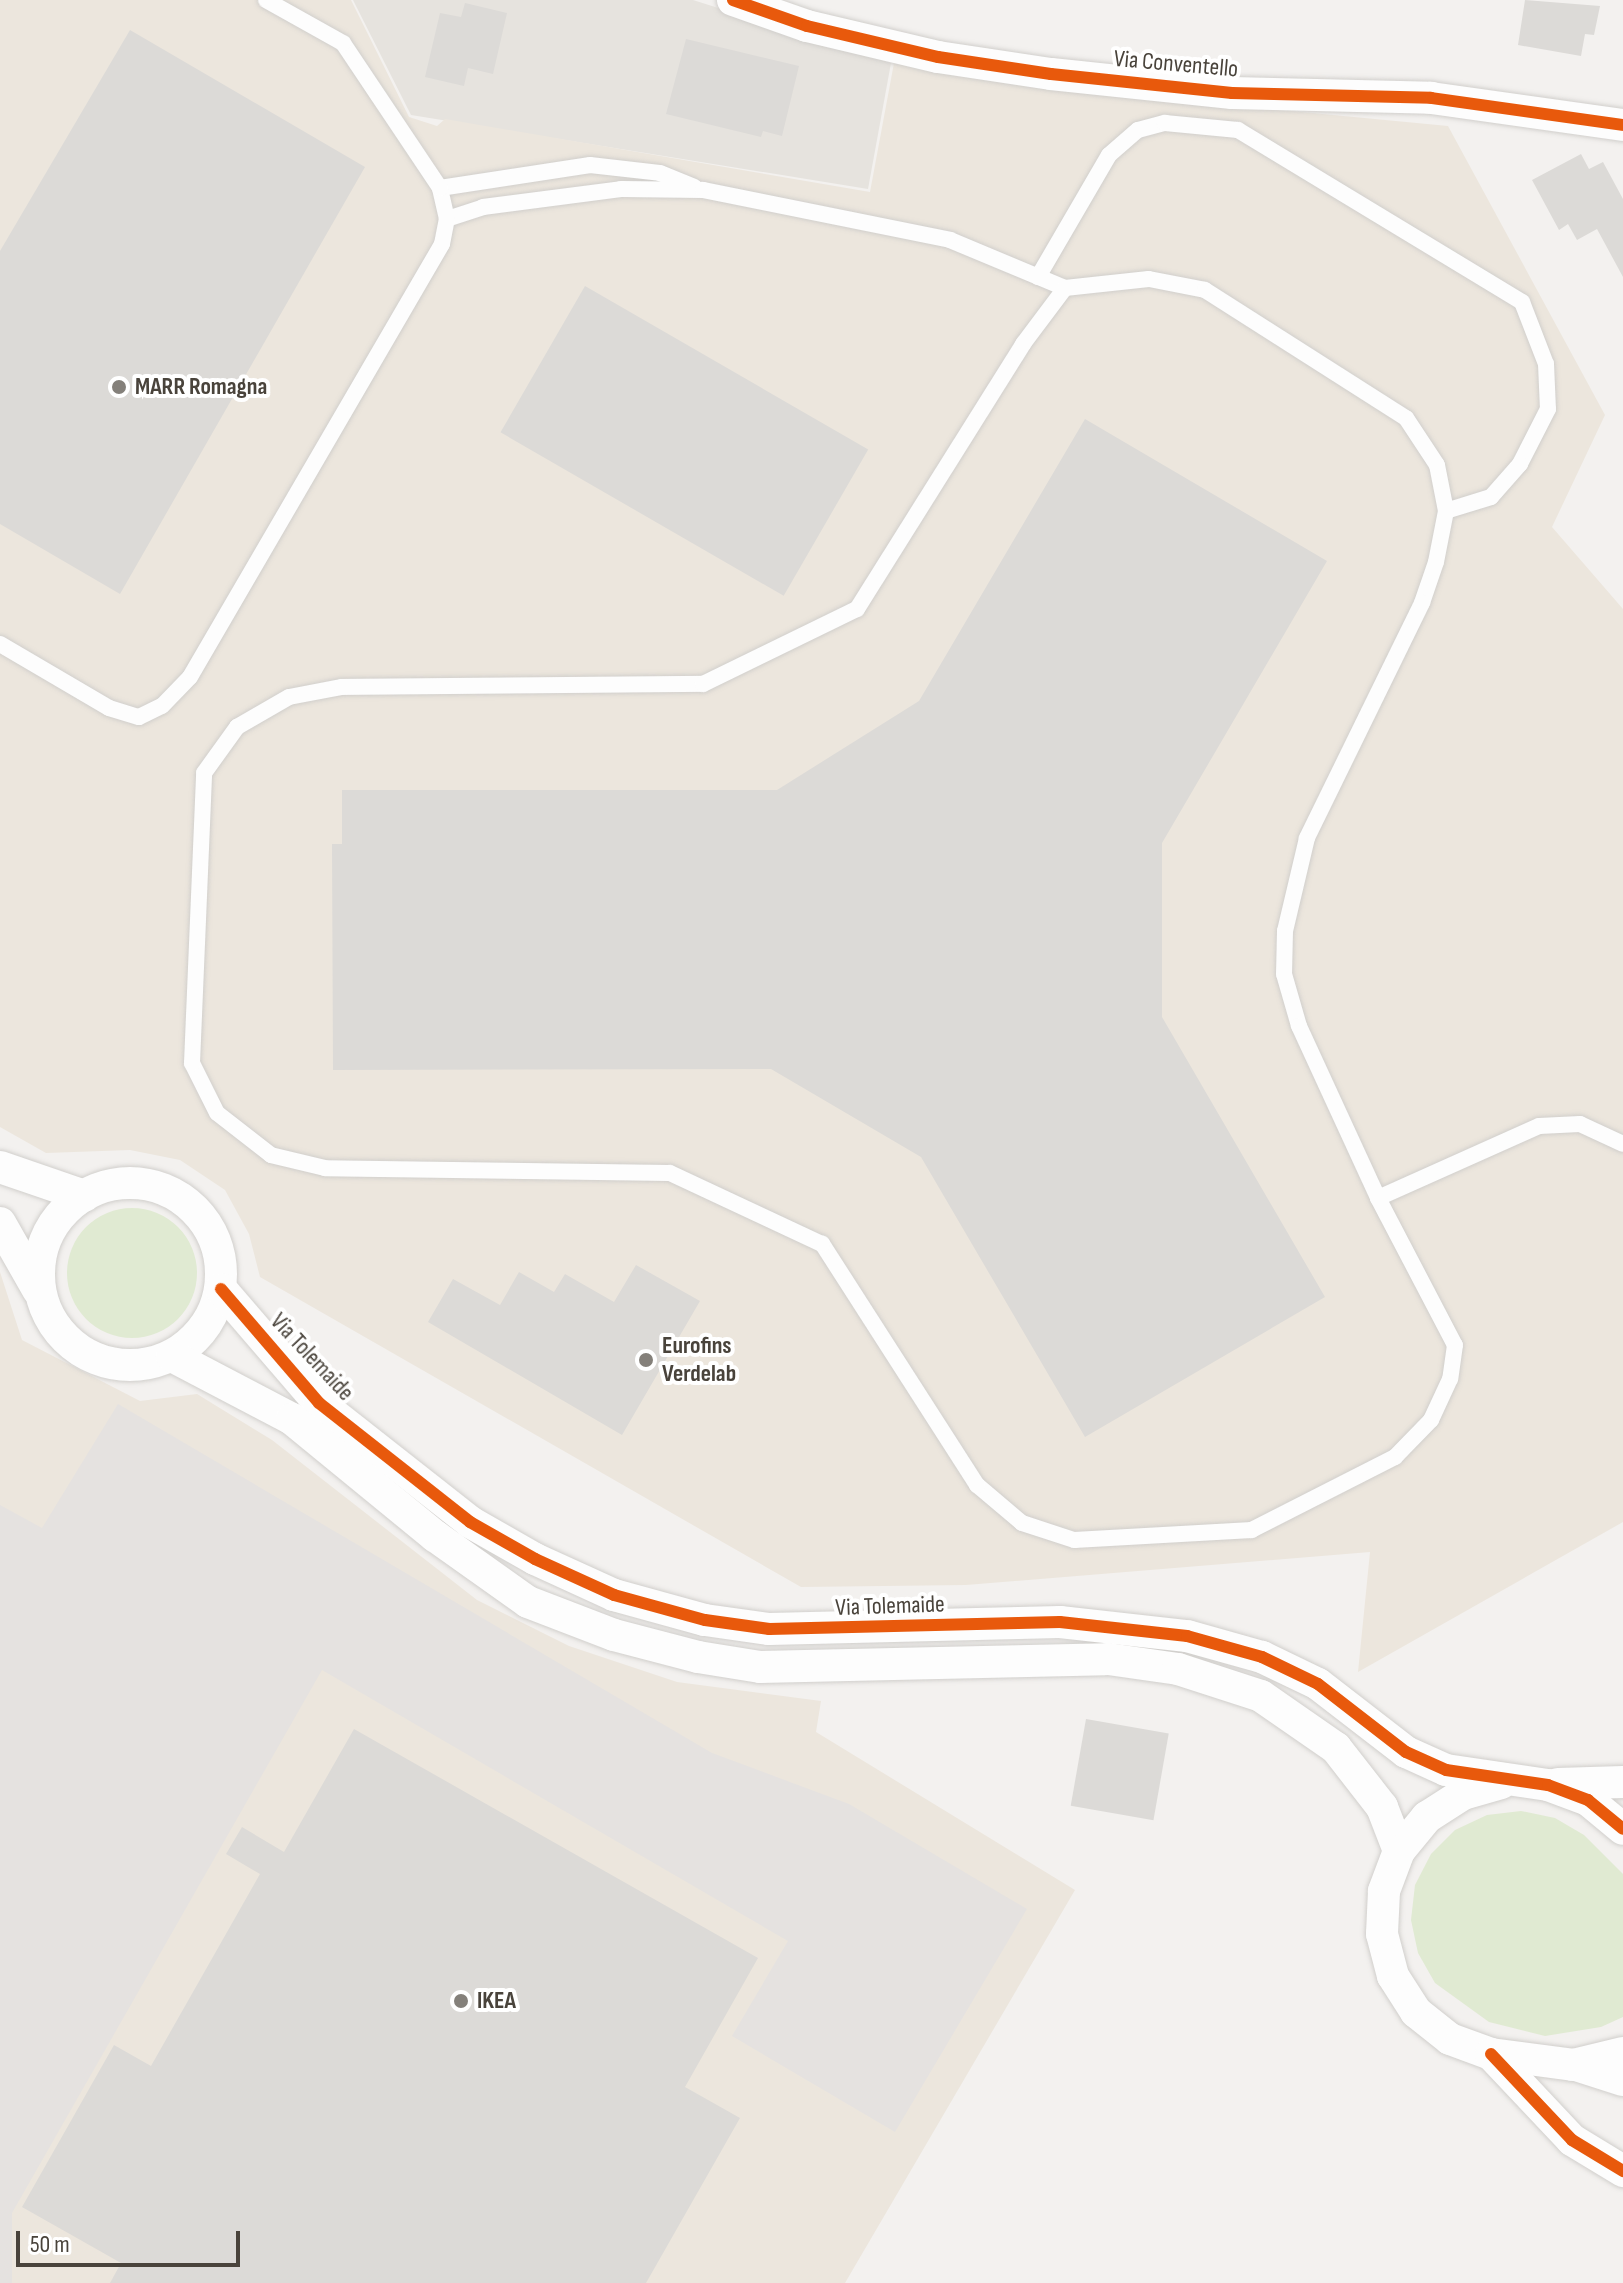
<!DOCTYPE html>
<style>
body{margin:0}
#map{position:relative;width:1623px;height:2283px;overflow:hidden;background:#f3f1ef;font-family:"Sofia Sans Condensed",sans-serif}
div>[style]{position:absolute}
.residential>*{inset:0;background:#e6e3de}
.commercial>*{inset:0;background:#ece6dd}
.green>*{inset:0;background:#e0ead2}
.round{border-radius:50%}
.parking>*{inset:0;background:#e5e2e0}
.building>*{inset:0;background:#dcdad7;transform-origin:0 0}
.roads{filter:drop-shadow(0 0 2px #d1cfcc) drop-shadow(0 0 2px #d1cfcc)}
.lane>*{height:16px;margin:-8px;padding:0 8px;transform-origin:8px;border-radius:8px;background:#fdfdfd}
.street>*{height:32px;margin:-16px;padding:0 16px;transform-origin:16px;border-radius:16px;background:#fdfdfd}
.street>.ring{margin:-16px;padding:0;box-sizing:content-box;background:none;border:32px solid #fdfdfd;border-radius:50%}
.cycleway>*{height:12px;margin:-6px;padding:0 6px;transform-origin:6px;border-radius:6px;background:#e8590c}
.dots>*{width:22px;height:22px;translate:-50% -50%;box-sizing:border-box;border:4px solid #fff;border-radius:50%}
span{translate:-50% -50%;white-space:nowrap;text-align:center;line-height:1.15;-webkit-text-stroke:8px #fff;paint-order:stroke}
.street-label{font-size:24px;color:#49433b}
.poi-label{font-size:24px;color:#49433b;font-weight:700}
.left{translate:0 -50%;text-align:left}
.scale{position:absolute;left:16px;top:2231px;width:224px;height:36px;box-sizing:border-box;border:4px solid #49433b;border-top:0;padding-left:10px;font-size:24px;line-height:28px;white-space:nowrap;color:#49433b;-webkit-text-stroke:6px #fff;paint-order:stroke}
</style>
<div id="map">
<div class="residential">
<div style="clip-path:polygon(353px 0,693px 0,891px 63px,868px 189px,411px 115px)"></div>
</div>
<div class="commercial">
<div style="clip-path:polygon(0 0,351px 0,409px 117px,437px 126px,445px 119px,870px 192px,894px 63px,1020px 85px,1448px 126px,1605px 415px,1552px 527px,1623px 609px,1623px 1522px,1358px 1672px,1370px 1552px,966px 1585px,801px 1587px,260px 1277px,249px 1234px,225px 1190px,180px 1160px,130px 1150px,46px 1153px,0 1127px)"></div>
<div style="clip-path:polygon(0 1272px,22px 1340px,140px 1401px,197px 1394px,272px 1440px,477px 1600px,569px 1646px,677px 1682px,821px 1701px,816px 1732px,1075px 1890px,845px 2283px,0 2283px)"></div>
</div>
<div class="green">
<div class="round" style="left:67px;top:1208px;width:130px;height:130px"></div>
<div style="clip-path:polygon(1521px 1811px,1555px 1818px,1584px 1835px,1623px 1874px,1623px 2017px,1601px 2027px,1545px 2036px,1489px 2022px,1435px 1983px,1418px 1953px,1411px 1920px,1415px 1885px,1431px 1854px,1455px 1830px,1487px 1815px)"></div>
</div>
<div class="parking">
<div style="clip-path:polygon(118px 1404px,712px 1753px,849px 1804px,1027px 1909px,895px 2132px,732px 2036px,788px 1941px,322px 1670px,12px 2213px,12px 2283px,0 2283px,0 1505px,42px 1528px)"></div>
</div>
<div class="building">
<div style="clip-path:polygon(1525px 0,1600px 6px,1594px 35px,1585px 34px,1581px 56px,1518px 45px)"></div>
<div style="clip-path:polygon(465px 3px,507px 13px,493px 74px,468px 68px,464px 86px,425px 77px,440px 13px,461px 17px)"></div>
<div style="clip-path:polygon(130px 30px,365px 167px,120px 594px,0 524px,0 251px)"></div>
<div style="clip-path:polygon(686px 39px,799px 66px,782px 136px,763px 131px,761px 137px,666px 114px)"></div>
<div style="clip-path:polygon(1581px 154px,1589px 169px,1603px 162px,1623px 199px,1623px 277px,1597px 229px,1577px 240px,1568px 224px,1559px 230px,1532px 180px)"></div>
<div style="left:585px;top:286px;width:327px;height:169px;rotate:30deg"></div>
<div style="clip-path:polygon(1085px 419px,1327px 561px,1162px 843px,1162px 1017px,1325px 1297px,1085px 1437px,921px 1157px,771px 1069px,333px 1070px,332px 844px,342px 844px,342px 790px,777px 790px,919px 701px)"></div>
<div style="clip-path:polygon(636px 1265px,700px 1301px,622px 1435px,428px 1322px,453px 1279px,500px 1305px,519px 1272px,554px 1292px,565px 1274px,614px 1302px)"></div>
<div style="left:1086px;top:1719px;width:84px;height:88px;rotate:10deg"></div>
<div style="clip-path:polygon(354px 1729px,758px 1958px,685px 2087px,740px 2118px,646px 2283px,110px 2283px,121px 2263px,22px 2207px,114px 2045px,151px 2066px,260px 1874px,226px 1854px,242px 1827px,284px 1852px)"></div>
</div>
<div class="roads">
<div class="lane">
<div style="left:440px;top:188px;width:152px;rotate:-8.7deg"></div>
<div style="left:590px;top:165px;width:70px;rotate:6.5deg"></div>
<div style="left:660px;top:173px;width:37px;rotate:22deg"></div>
<div style="left:447px;top:219px;width:38px;rotate:-18deg"></div>
<div style="left:483px;top:207px;width:139px;rotate:-7.4deg"></div>
<div style="left:621px;top:189px;width:82px;rotate:0.7deg"></div>
<div style="left:703px;top:190px;width:252px;rotate:11.4deg"></div>
<div style="left:950px;top:240px;width:125px;rotate:22.7deg"></div>
<div style="left:1038px;top:277px;width:141px;rotate:-59.8deg"></div>
<div style="left:1109px;top:155px;width:38px;rotate:-41deg"></div>
<div style="left:1138px;top:130px;width:28px;rotate:-15deg"></div>
<div style="left:1165px;top:123px;width:73px;rotate:5.5deg"></div>
<div style="left:1238px;top:130px;width:332px;rotate:31.2deg"></div>
<div style="left:1522px;top:302px;width:66px;rotate:68.8deg"></div>
<div style="left:1546px;top:364px;width:45px;rotate:87.5deg"></div>
<div style="left:1548px;top:409px;width:62px;rotate:117deg"></div>
<div style="left:1520px;top:464px;width:44px;rotate:131.3deg"></div>
<div style="left:1491px;top:497px;width:47px;rotate:162.7deg"></div>
<div style="left:1149px;top:279px;width:57px;rotate:11.1deg"></div>
<div style="left:1205px;top:290px;width:238px;rotate:32.5deg"></div>
<div style="left:1406px;top:418px;width:56px;rotate:56.6deg"></div>
<div style="left:1437px;top:465px;width:47px;rotate:78.9deg"></div>
<div style="left:1446px;top:511px;width:52px;rotate:101.1deg"></div>
<div style="left:1436px;top:562px;width:43px;rotate:108.9deg"></div>
<div style="left:1422px;top:603px;width:262px;rotate:116.1deg"></div>
<div style="left:1307px;top:838px;width:96px;rotate:103.3deg"></div>
<div style="left:1285px;top:931px;width:43px;rotate:91.3deg"></div>
<div style="left:1284px;top:974px;width:54px;rotate:73.9deg"></div>
<div style="left:1299px;top:1026px;width:189px;rotate:65.3deg"></div>
<div style="left:1378px;top:1198px;width:166px;rotate:62.4deg"></div>
<div style="left:1455px;top:1345px;width:34px;rotate:98deg"></div>
<div style="left:1450px;top:1379px;width:45px;rotate:114.9deg"></div>
<div style="left:1431px;top:1420px;width:52px;rotate:134.2deg"></div>
<div style="left:1395px;top:1457px;width:161px;rotate:153deg"></div>
<div style="left:1252px;top:1530px;width:178px;rotate:176.8deg"></div>
<div style="left:1074px;top:1540px;width:55px;rotate:-161.9deg"></div>
<div style="left:1022px;top:1523px;width:59px;rotate:-139.8deg"></div>
<div style="left:977px;top:1485px;width:287px;rotate:-122.7deg"></div>
<div style="left:822px;top:1244px;width:168px;rotate:-155deg"></div>
<div style="left:670px;top:1173px;width:345px;rotate:-179.2deg"></div>
<div style="left:325px;top:1168px;width:56px;rotate:-166.5deg"></div>
<div style="left:271px;top:1155px;width:68px;rotate:-142.1deg"></div>
<div style="left:217px;top:1113px;width:56px;rotate:-116.6deg"></div>
<div style="left:192px;top:1063px;width:290px;rotate:-87.6deg"></div>
<div style="left:204px;top:773px;width:57px;rotate:-54.3deg"></div>
<div style="left:237px;top:727px;width:60px;rotate:-30deg"></div>
<div style="left:289px;top:697px;width:54px;rotate:-10.7deg"></div>
<div style="left:342px;top:687px;width:361px;rotate:-0.5deg"></div>
<div style="left:703px;top:684px;width:171px;rotate:-26deg"></div>
<div style="left:857px;top:609px;width:313px;rotate:-57.9deg"></div>
<div style="left:1023px;top:344px;width:70px;rotate:-53.1deg"></div>
<div style="left:1065px;top:288px;width:84px;rotate:-6.1deg"></div>
<div style="left:0;top:644px;width:126px;rotate:30.4deg"></div>
<div style="left:109px;top:708px;width:31px;rotate:17deg"></div>
<div style="left:139px;top:717px;width:25px;rotate:-26deg"></div>
<div style="left:162px;top:706px;width:40px;rotate:-46deg"></div>
<div style="left:190px;top:677px;width:501px;rotate:-59.8deg"></div>
<div style="left:442px;top:244px;width:25px;rotate:-79deg"></div>
<div style="left:447px;top:219px;width:32px;rotate:-103deg"></div>
<div style="left:440px;top:188px;width:174px;rotate:-123.8deg"></div>
<div style="left:343px;top:43px;width:88px;rotate:-150.8deg"></div>
<div style="left:1378px;top:1198px;width:176px;rotate:-24.1deg"></div>
<div style="left:1539px;top:1126px;width:41px;rotate:-2.8deg"></div>
<div style="left:1580px;top:1124px;width:47px;rotate:24.9deg"></div>
</div>
<div class="street">
<div style="left:733px;top:0;width:78px;rotate:19.4deg"></div>
<div style="left:807px;top:26px;width:135px;rotate:13.3deg"></div>
<div style="left:938px;top:57px;width:114px;rotate:8.6deg"></div>
<div style="left:1051px;top:74px;width:182px;rotate:6deg"></div>
<div style="left:1232px;top:93px;width:199px;rotate:1.4deg"></div>
<div style="left:1431px;top:98px;width:194px;rotate:8deg"></div>
<div style="left:0;top:1167px;width:89px;rotate:19deg"></div>
<div class="ring" style="left:39px;top:1183px;width:150px;height:150px"></div>
<div style="left:0;top:1223px;width:77px;rotate:60.4deg"></div>
<div style="left:221px;top:1289px;width:150px;rotate:49.3deg"></div>
<div style="left:319px;top:1403px;width:192px;rotate:38.2deg"></div>
<div style="left:470px;top:1522px;width:75px;rotate:29.6deg"></div>
<div style="left:535px;top:1559px;width:87px;rotate:24.5deg"></div>
<div style="left:614px;top:1595px;width:94px;rotate:15.4deg"></div>
<div style="left:705px;top:1620px;width:65px;rotate:8deg"></div>
<div style="left:769px;top:1629px;width:291px;rotate:-1.4deg"></div>
<div style="left:1060px;top:1622px;width:128px;rotate:6.3deg"></div>
<div style="left:1187px;top:1636px;width:78px;rotate:15.6deg"></div>
<div style="left:1262px;top:1657px;width:62px;rotate:25.7deg"></div>
<div style="left:1318px;top:1684px;width:111px;rotate:37.7deg"></div>
<div style="left:1406px;top:1752px;width:44px;rotate:24.2deg"></div>
<div style="left:1446px;top:1770px;width:103px;rotate:8.4deg"></div>
<div style="left:1548px;top:1785px;width:43px;rotate:20.6deg"></div>
<div style="left:1588px;top:1800px;width:45px;rotate:39.6deg"></div>
<div style="left:172px;top:1356px;width:136px;rotate:27.7deg"></div>
<div style="left:292px;top:1419px;width:185px;rotate:39.3deg"></div>
<div style="left:435px;top:1536px;width:114px;rotate:35.4deg"></div>
<div style="left:528px;top:1602px;width:92px;rotate:21deg"></div>
<div style="left:614px;top:1635px;width:87px;rotate:14.7deg"></div>
<div style="left:698px;top:1657px;width:63px;rotate:9.2deg"></div>
<div style="left:760px;top:1667px;width:348px;rotate:-1.3deg"></div>
<div style="left:1108px;top:1659px;width:71px;rotate:8.1deg"></div>
<div style="left:1178px;top:1669px;width:87px;rotate:18deg"></div>
<div style="left:1261px;top:1696px;width:91px;rotate:34.7deg"></div>
<div style="left:1336px;top:1748px;width:75px;rotate:52.1deg"></div>
<div style="left:1382px;top:1807px;width:47px;rotate:68.9deg"></div>
<div style="left:1501px;top:1783px;width:40px;rotate:164deg"></div>
<div style="left:1463px;top:1794px;width:43px;rotate:147.4deg"></div>
<div style="left:1427px;top:1817px;width:44px;rotate:129.5deg"></div>
<div style="left:1399px;top:1851px;width:43px;rotate:110.6deg"></div>
<div style="left:1384px;top:1891px;width:43px;rotate:92.7deg"></div>
<div style="left:1382px;top:1934px;width:43px;rotate:75.3deg"></div>
<div style="left:1393px;top:1976px;width:43px;rotate:57.4deg"></div>
<div style="left:1416px;top:2012px;width:43px;rotate:38.5deg"></div>
<div style="left:1450px;top:2039px;width:44px;rotate:20.1deg"></div>
<div style="left:1491px;top:2054px;width:83px;rotate:7.6deg"></div>
<div style="left:1573px;top:2065px;width:51px;rotate:-13.5deg"></div>
<div style="left:1558px;top:1784px;width:65px;rotate:-1.8deg"></div>
<div style="left:1491px;top:2054px;width:118px;rotate:46.7deg"></div>
<div style="left:1572px;top:2140px;width:60px;rotate:31.3deg"></div>
<div style="left:1576px;top:2065px;width:49px;rotate:17.7deg"></div>
</div>
</div>
<div class="cycleway">
<div style="left:733px;top:0;width:78px;rotate:19.4deg"></div>
<div style="left:807px;top:26px;width:135px;rotate:13.3deg"></div>
<div style="left:938px;top:57px;width:114px;rotate:8.6deg"></div>
<div style="left:1051px;top:74px;width:182px;rotate:6deg"></div>
<div style="left:1232px;top:93px;width:199px;rotate:1.4deg"></div>
<div style="left:1431px;top:98px;width:194px;rotate:8deg"></div>
<div style="left:221px;top:1289px;width:150px;rotate:49.3deg"></div>
<div style="left:319px;top:1403px;width:192px;rotate:38.2deg"></div>
<div style="left:470px;top:1522px;width:75px;rotate:29.6deg"></div>
<div style="left:535px;top:1559px;width:87px;rotate:24.5deg"></div>
<div style="left:614px;top:1595px;width:94px;rotate:15.4deg"></div>
<div style="left:705px;top:1620px;width:65px;rotate:8deg"></div>
<div style="left:769px;top:1629px;width:291px;rotate:-1.4deg"></div>
<div style="left:1060px;top:1622px;width:128px;rotate:6.3deg"></div>
<div style="left:1187px;top:1636px;width:78px;rotate:15.6deg"></div>
<div style="left:1262px;top:1657px;width:62px;rotate:25.7deg"></div>
<div style="left:1318px;top:1684px;width:111px;rotate:37.7deg"></div>
<div style="left:1406px;top:1752px;width:44px;rotate:24.2deg"></div>
<div style="left:1446px;top:1770px;width:103px;rotate:8.4deg"></div>
<div style="left:1548px;top:1785px;width:43px;rotate:20.6deg"></div>
<div style="left:1588px;top:1800px;width:45px;rotate:39.6deg"></div>
<div style="left:1491px;top:2054px;width:118px;rotate:46.7deg"></div>
<div style="left:1572px;top:2140px;width:60px;rotate:31.3deg"></div>
</div>
<div class="dots">
<div style="left:119px;top:387px;background:#84807a"></div>
<div style="left:646px;top:1360px;background:#84807a"></div>
<div style="left:461px;top:2001px;background:#84807a"></div>
</div>
<div class="street-label">
<span style="left:1176px;top:64px;rotate:5deg">Via Conventello</span>
<span style="left:312px;top:1357px;rotate:47deg">Via Tolemaide</span>
<span style="left:890px;top:1606px;rotate:-2deg">Via Tolemaide</span>
</div>
<div class="poi-label">
<span class="left" style="left:135px;top:387px">MARR Romagna</span>
<span class="left" style="left:662px;top:1360px">Eurofins<br>Verdelab</span>
<span class="left" style="left:477px;top:2001px">IKEA</span>
</div>
<div class="scale">50 m</div>
</div>
